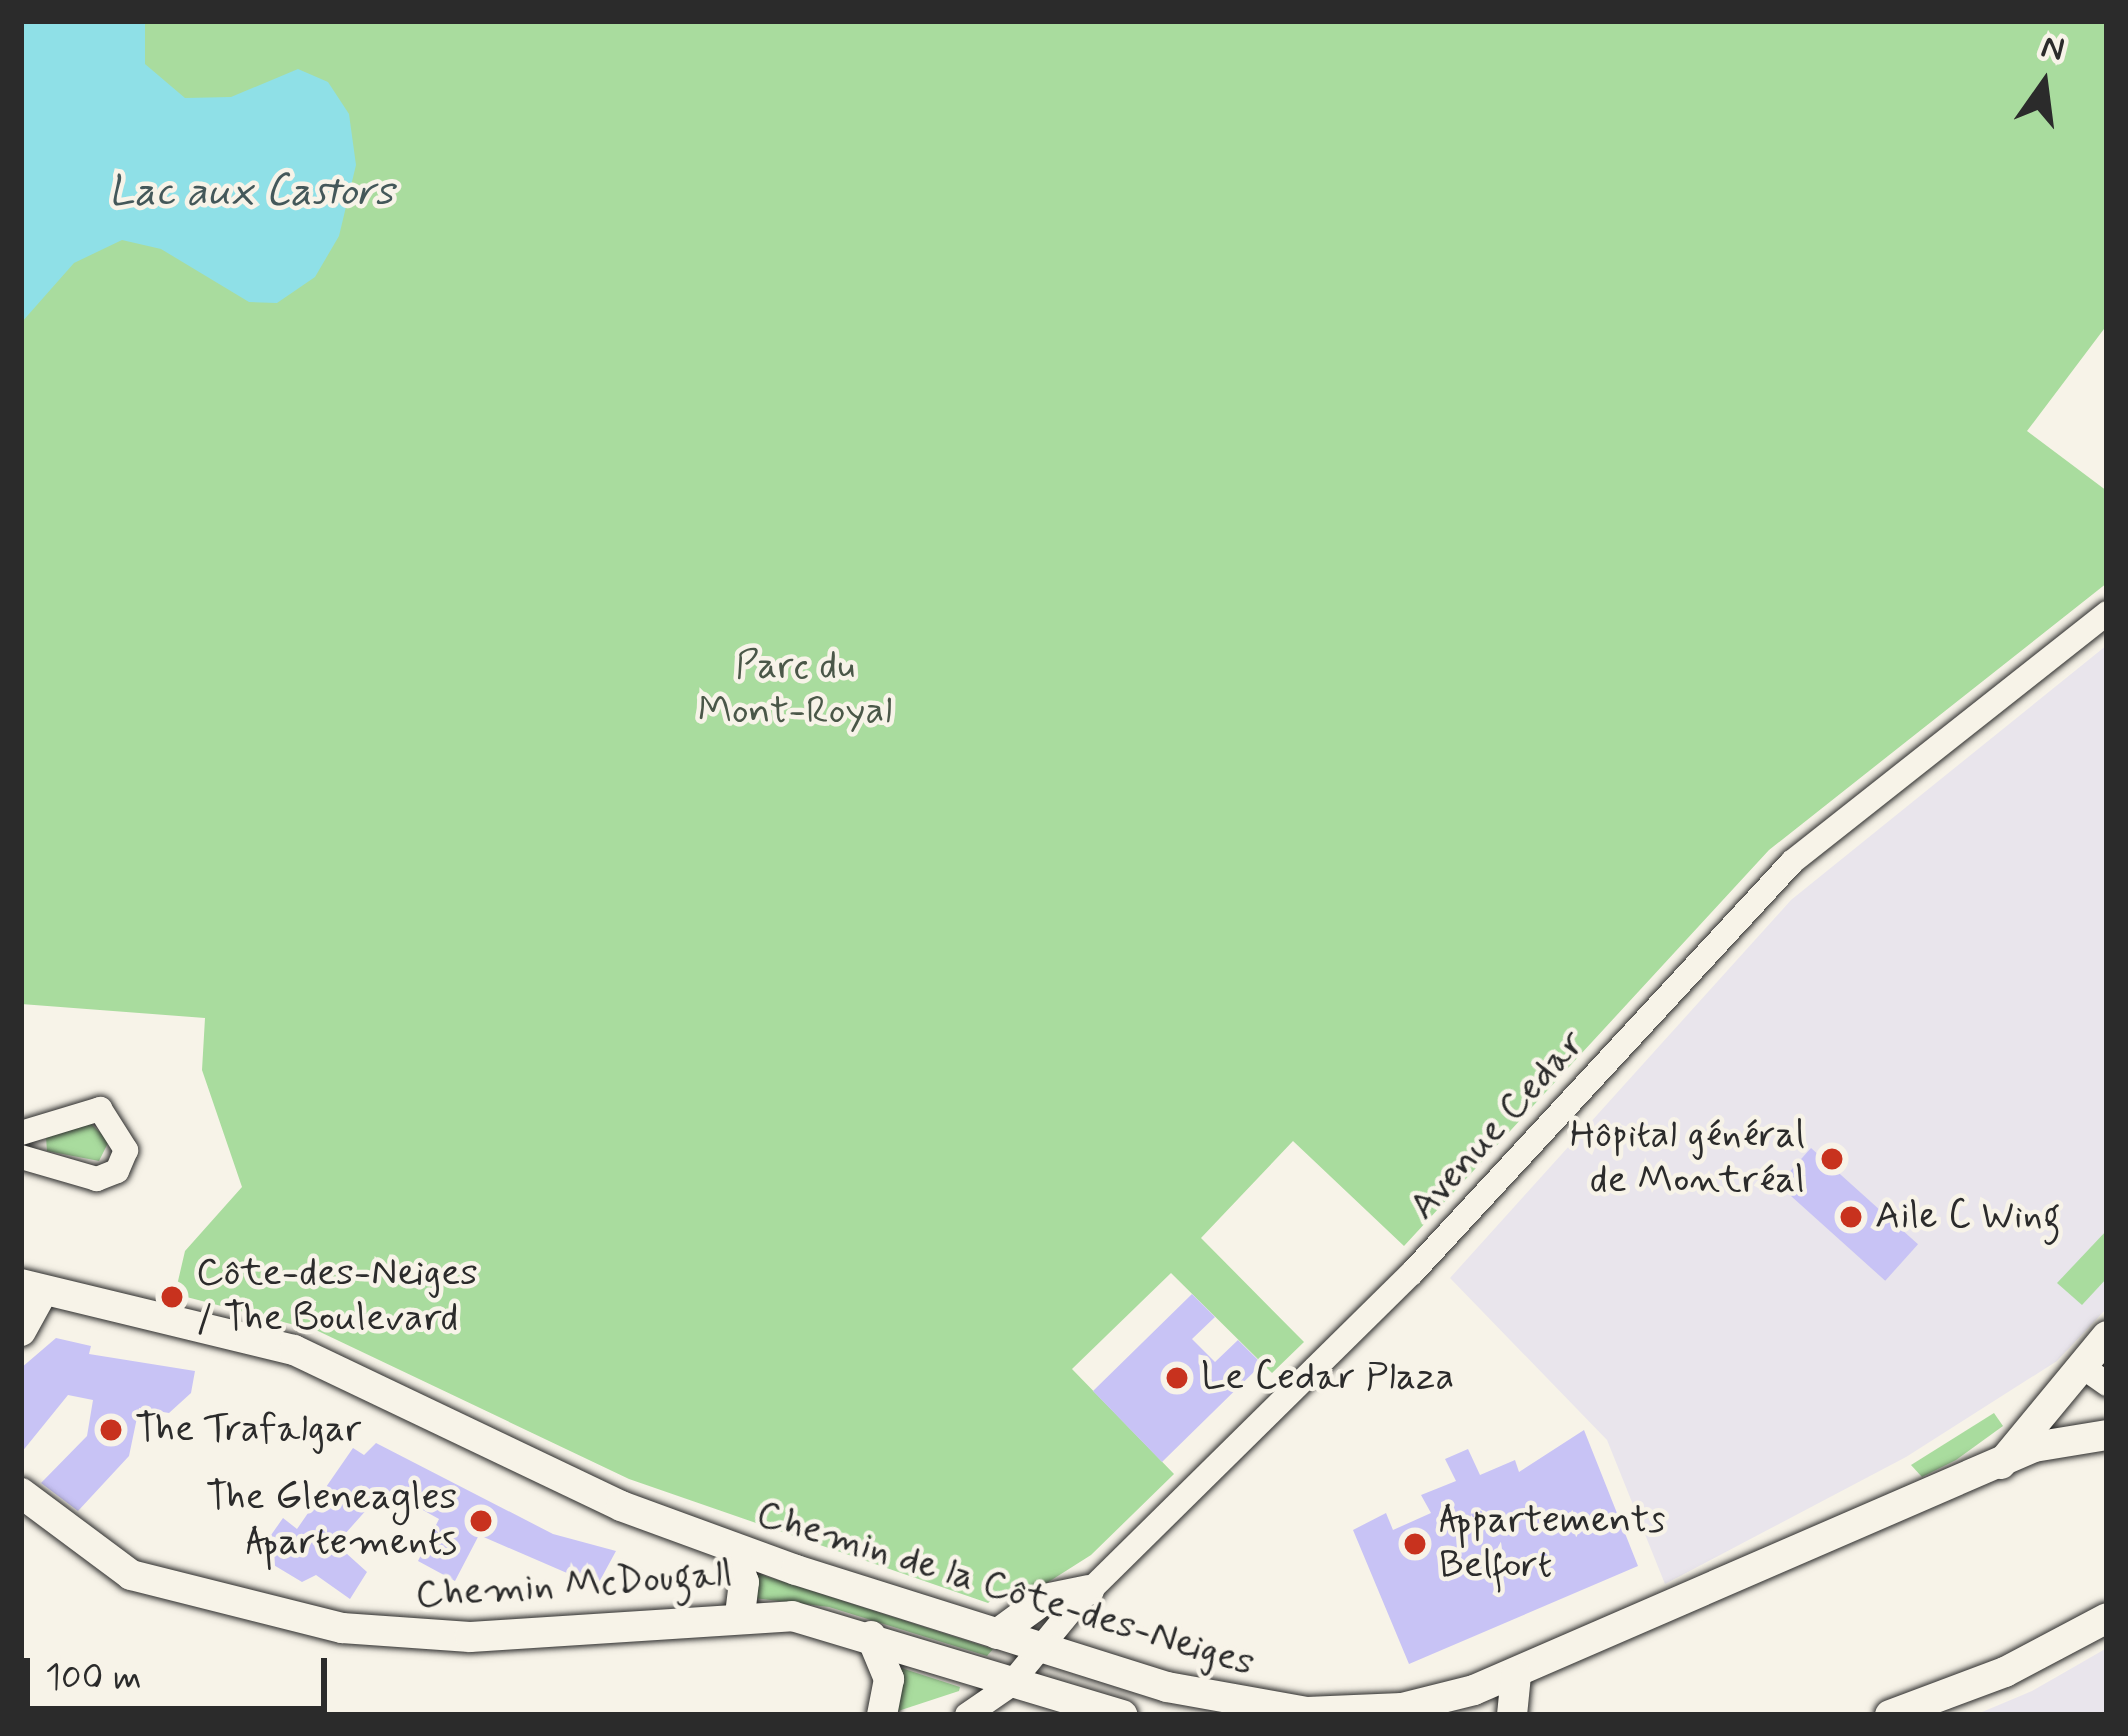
<!DOCTYPE html>
<meta charset="utf-8">
<style>
body{margin:0}
#map{position:relative;width:2128px;height:1736px;overflow:hidden;background:#f7f3e8;font-family:Mynerve,sans-serif}
div>[style]{position:absolute}
.built>*{inset:0;background:#e9e5ec}
.green>*{inset:0;background:#a9dc9e}
.water>*{inset:0;background:#8fe0e7}
.building>*{inset:0;background:#c8c3f5;transform-origin:0 0}
.roads{filter:drop-shadow(0 0 3px #2b2b2b) drop-shadow(0 0 3px #2b2b2b)}
.minor>*{height:24px;margin:-12px;padding:0 12px;transform-origin:12px;border-radius:12px;background:#f7f3e8}
.major>*{height:30px;margin:-15px;padding:0 15px;transform-origin:15px;border-radius:15px;background:#f7f3e8}
.dots>*{width:33px;height:33px;translate:-50% -50%;box-sizing:border-box;border:6px solid #f7f3e8;border-radius:50%}
span{translate:-50% -50%;white-space:nowrap;text-align:center;line-height:1.15;-webkit-text-stroke:9px #f7f3e8;paint-order:stroke}
.park-label{font-size:39px;color:#4a5748}
.street-label{font-size:39px;color:#2b2b2b}
.poi-label{font-size:39px;color:#2b2b2b}
.right{translate:-100% -50%;text-align:right}
.left{translate:0 -50%;text-align:left}
.water-label{font-size:42px;color:#44585a;font-style:italic}
.frame{position:absolute;inset:0;border:24px solid #2b2b2b;pointer-events:none}
.north{position:absolute;left:1984px;top:24px;width:120px;height:120px;-webkit-text-stroke:9px #f7f3e8;paint-order:stroke;rotate:14deg;font-size:33px;font-weight:700;line-height:48px;text-align:center;color:#2b2b2b}
.north::after{content:'';display:block;margin:auto;width:42px;height:54px;background:#2b2b2b;clip-path:polygon(50% 0,100% 100%,50% 72%,0 100%)}
.scale{position:absolute;left:24px;top:1658px;width:303px;height:54px;box-sizing:border-box;border:6px solid #2b2b2b;border-top:0;padding-left:15px;font-size:36px;line-height:42px;white-space:nowrap;color:#2b2b2b;-webkit-text-stroke:9px #f7f3e8;paint-order:stroke}
</style>
<div id="map">
<div class="built">
<div style="clip-path:polygon(2107px 645px,2107px 1308px,2057px 1361px,1906px 1457px,1665px 1584px,1607px 1440px,1450px 1278px,1791px 900px)"></div>
<div style="clip-path:polygon(2107px 1648px,2107px 1715px,1975px 1715px,2032px 1691px)"></div>
</div>
<div class="green">
<div style="clip-path:polygon(21px 21px,2107px 21px,2107px 325px,2027px 431px,2107px 491px,2107px 583px,1769px 850px,1404px 1246px,1293px 1141px,1201px 1238px,1304px 1342px,1272px 1373px,1171px 1273px,1072px 1369px,1174px 1474px,1091px 1555px,1020px 1600px,1001px 1593px,988px 1603px,629px 1479px,318px 1331px,175px 1294px,185px 1251px,242px 1187px,202px 1070px,205px 1018px,21px 1004px)"></div>
<div style="clip-path:polygon(90px 1123px,109px 1141px,99px 1161px,47px 1151px,46px 1137px)"></div>
<div style="clip-path:polygon(2107px 1230px,2107px 1278px,2082px 1305px,2057px 1283px)"></div>
<div style="clip-path:polygon(1994px 1413px,2003px 1426px,1956px 1460px,1922px 1477px,1911px 1465px)"></div>
<div style="clip-path:polygon(753px 1572px,993px 1649px,987px 1656px,829px 1607px,754px 1598px)"></div>
<div style="clip-path:polygon(895px 1666px,960px 1687px,959px 1691px,892px 1713px)"></div>
</div>
<div class="water">
<div style="clip-path:polygon(21px 21px,145px 21px,145px 64px,185px 98px,231px 97px,298px 69px,328px 82px,349px 114px,356px 165px,339px 236px,315px 277px,277px 303px,249px 302px,161px 249px,122px 240px,74px 263px,21px 323px)"></div>
</div>
<div class="building">
<div style="left:1811px;top:1148px;width:144px;height:49px;rotate:42deg"></div>
<div style="clip-path:polygon(1192px 1294px,1215px 1317px,1192px 1339px,1215px 1362px,1238px 1340px,1262px 1364px,1162px 1462px,1093px 1391px)"></div>
<div style="clip-path:polygon(56px 1338px,91px 1346px,89px 1354px,195px 1371px,191px 1393px,169px 1413px,139px 1408px,129px 1456px,78px 1511px,41px 1483px,87px 1436px,93px 1400px,68px 1395px,21px 1453px,21px 1368px)"></div>
<div style="clip-path:polygon(1584px 1430px,1638px 1566px,1409px 1664px,1353px 1530px,1386px 1513px,1393px 1530px,1431px 1513px,1421px 1495px,1456px 1481px,1445px 1459px,1468px 1449px,1480px 1475px,1515px 1460px,1519px 1472px)"></div>
<div style="clip-path:polygon(376px 1443px,553px 1534px,616px 1551px,597px 1586px,479px 1535px,455px 1581px,418px 1561px,439px 1519px,385px 1489px,336px 1544px,367px 1572px,350px 1599px,316px 1575px,302px 1582px,257px 1555px,283px 1518px,297px 1529px,353px 1448px,364px 1455px)"></div>
</div>
<div class="roads">
<div class="minor">
<div style="left:21px;top:1133px;width:83px;rotate:-16.9deg"></div>
<div style="left:100px;top:1109px;width:49px;rotate:57.6deg"></div>
<div style="left:126px;top:1150px;width:23px;rotate:113deg"></div>
<div style="left:117px;top:1171px;width:22px;rotate:158deg"></div>
<div style="left:97px;top:1179px;width:79px;rotate:-163.9deg"></div>
<div style="left:2080px;top:1365px;width:33px;rotate:35deg"></div>
<div style="left:967px;top:1715px;width:51px;rotate:-34.6deg"></div>
<div style="left:1009px;top:1686px;width:109px;rotate:-50.6deg"></div>
<div style="left:1078px;top:1602px;width:469px;rotate:-44.6deg"></div>
<div style="left:1412px;top:1273px;width:560px;rotate:-47.24deg"></div>
<div style="left:1792px;top:862px;width:402px;rotate:-38.3deg"></div>
</div>
<div class="major">
<div style="left:21px;top:1284px;width:281px;rotate:13.6deg"></div>
<div style="left:294px;top:1350px;width:362px;rotate:25.5deg"></div>
<div style="left:621px;top:1506px;width:186px;rotate:20.1deg"></div>
<div style="left:796px;top:1570px;width:389px;rotate:17.5deg"></div>
<div style="left:1167px;top:1687px;width:142px;rotate:10.1deg"></div>
<div style="left:1307px;top:1712px;width:95px;rotate:-2.4deg"></div>
<div style="left:1402px;top:1708px;width:74px;rotate:-14deg"></div>
<div style="left:1474px;top:1690px;width:610px;rotate:-23.46deg"></div>
<div style="left:2034px;top:1447px;width:74px;rotate:-9.3deg"></div>
<div style="left:21px;top:1331px;width:46px;rotate:-61.2deg"></div>
<div style="left:2001px;top:1464px;width:166px;rotate:-50.4deg"></div>
<div style="left:21px;top:1493px;width:137px;rotate:36.7deg"></div>
<div style="left:131px;top:1575px;width:218px;rotate:14.1deg"></div>
<div style="left:342px;top:1628px;width:128px;rotate:4deg"></div>
<div style="left:470px;top:1637px;width:323px;rotate:-3.7deg"></div>
<div style="left:792px;top:1616px;width:345px;rotate:16.7deg"></div>
<div style="left:733px;top:1549px;width:35px;rotate:72deg"></div>
<div style="left:744px;top:1582px;width:32px;rotate:97deg"></div>
<div style="left:997px;top:1634px;width:59px;rotate:-36.1deg"></div>
<div style="left:1045px;top:1599px;width:45px;rotate:-11.6deg"></div>
<div style="left:871px;top:1636px;width:47px;rotate:67.3deg"></div>
<div style="left:889px;top:1679px;width:37px;rotate:101deg"></div>
<div style="left:1512px;top:1715px;width:40px;rotate:-84.3deg"></div>
<div style="left:1890px;top:1715px;width:123px;rotate:-20.5deg"></div>
<div style="left:2005px;top:1672px;width:115px;rotate:-27.9deg"></div>
</div>
</div>
<div class="dots">
<div style="left:1832px;top:1159px;background:#c8321e"></div>
<div style="left:1851px;top:1217px;background:#c8321e"></div>
<div style="left:172px;top:1297px;background:#c8321e"></div>
<div style="left:1177px;top:1378px;background:#c8321e"></div>
<div style="left:111px;top:1430px;background:#c8321e"></div>
<div style="left:481px;top:1521px;background:#c8321e"></div>
<div style="left:1415px;top:1544px;background:#c8321e"></div>
</div>
<div class="park-label">
<span style="left:795px;top:690px">Parc du<br>Mont-Royal</span>
</div>
<div class="street-label">
<span style="left:1498px;top:1126px;rotate:-48deg">Avenue Cedar</span>
<span style="left:574px;top:1586px;rotate:-4deg">Chemin McDougall</span>
<span style="left:1005px;top:1590px;rotate:17deg">Chemin de la Côte-des-Neiges</span>
</div>
<div class="poi-label">
<span class="right" style="left:1805px;top:1159px">Hôpital général<br>de Montréal</span>
<span class="left" style="left:1875px;top:1217px">Aile C Wing</span>
<span class="left" style="left:196px;top:1297px">Côte-des-Neiges<br>/ The Boulevard</span>
<span class="left" style="left:1201px;top:1378px">Le Cedar Plaza</span>
<span class="left" style="left:135px;top:1430px">The Trafalgar</span>
<span class="right" style="left:457px;top:1521px">The Gleneagles<br>Apartements</span>
<span class="left" style="left:1439px;top:1544px">Appartements<br>Belfort</span>
</div>
<div class="water-label">
<span style="left:251px;top:193px">Lac aux Castors</span>
</div>
<div class="frame"></div>
<div class="north">N</div>
<div class="scale">100 m</div>
</div>
